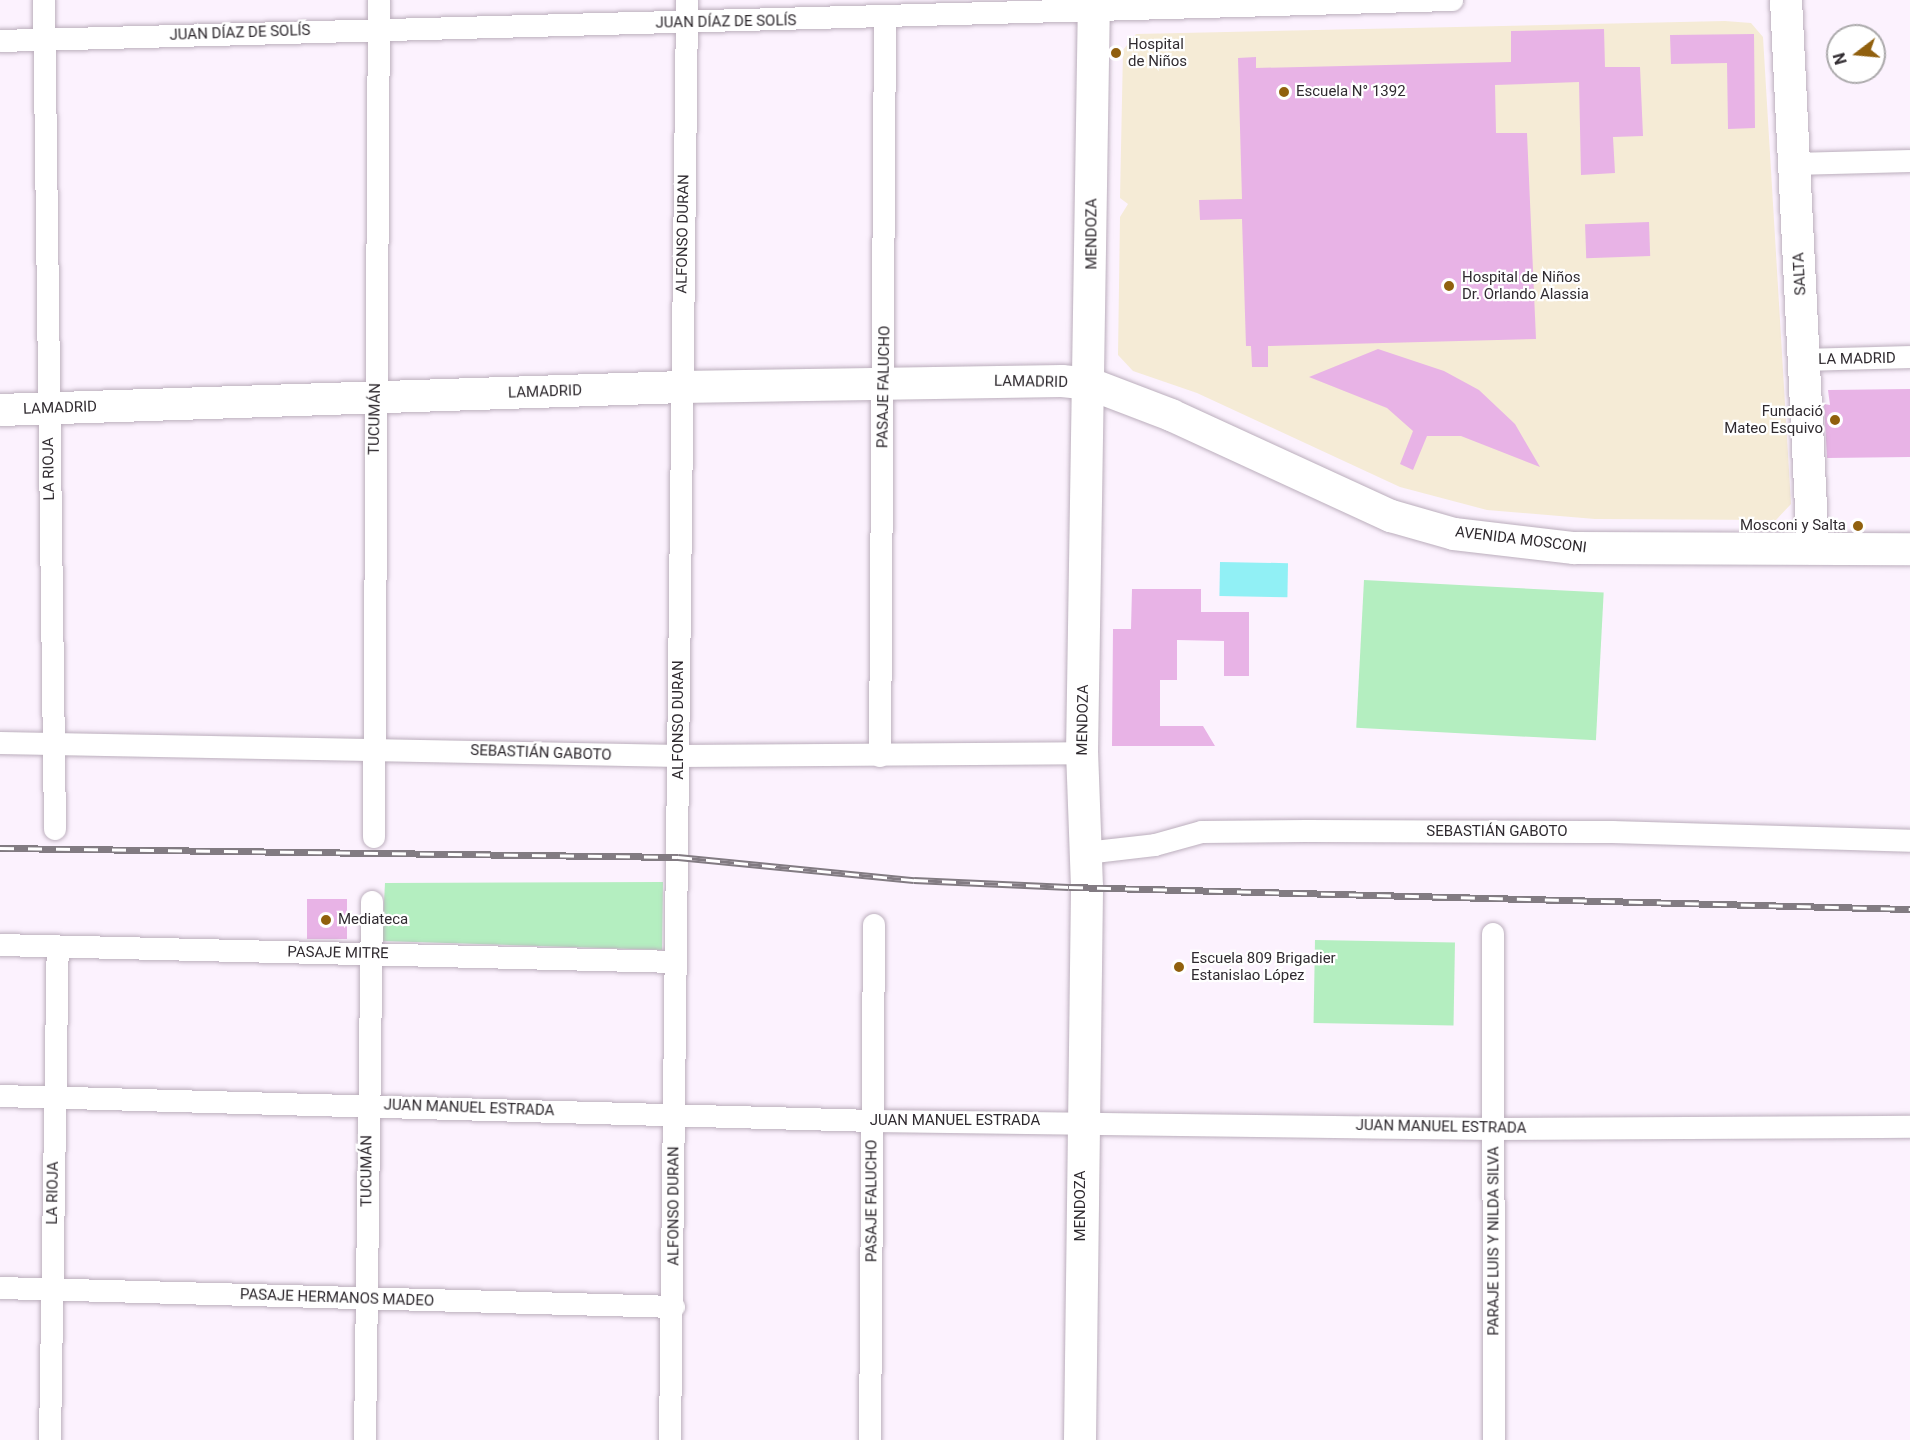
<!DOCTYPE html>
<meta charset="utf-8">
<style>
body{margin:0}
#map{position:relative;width:1910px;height:1440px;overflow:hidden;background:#fcf2fe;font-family:Roboto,sans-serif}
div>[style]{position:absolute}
.medical>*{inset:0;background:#f5ebd6}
.green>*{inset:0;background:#b4eec0;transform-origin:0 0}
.water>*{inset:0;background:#91f0f5;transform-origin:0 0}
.building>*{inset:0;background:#e8b3e6;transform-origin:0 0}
.roads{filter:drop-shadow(0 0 2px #bbaebc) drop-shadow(0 0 2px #bbaebc)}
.street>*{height:22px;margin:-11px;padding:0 11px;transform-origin:11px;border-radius:11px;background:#fff}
.secondary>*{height:32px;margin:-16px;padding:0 16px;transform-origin:16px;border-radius:16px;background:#fff}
.rail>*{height:7px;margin-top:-3.5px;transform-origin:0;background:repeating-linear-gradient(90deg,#fff 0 14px,#827b82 0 28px);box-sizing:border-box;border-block:2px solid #827b82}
.dots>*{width:16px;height:16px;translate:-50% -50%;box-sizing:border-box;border:3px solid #fff;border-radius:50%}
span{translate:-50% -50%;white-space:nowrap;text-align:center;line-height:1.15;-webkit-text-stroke:4.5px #fff;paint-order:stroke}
.street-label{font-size:15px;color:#302b30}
.poi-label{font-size:15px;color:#302b30}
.left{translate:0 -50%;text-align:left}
.right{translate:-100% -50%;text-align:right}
.north{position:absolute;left:1826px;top:24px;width:60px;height:60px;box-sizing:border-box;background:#fff;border:2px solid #acaaac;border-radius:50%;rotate:254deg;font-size:16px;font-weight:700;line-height:24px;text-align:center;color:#302b30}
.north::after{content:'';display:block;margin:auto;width:21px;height:27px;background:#91600e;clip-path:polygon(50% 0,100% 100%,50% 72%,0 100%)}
</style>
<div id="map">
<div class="medical">
<div style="clip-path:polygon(1725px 21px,1751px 23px,1763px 37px,1791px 504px,1776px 520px,1595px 519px,1487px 510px,1400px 487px,1197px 393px,1133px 371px,1118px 355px,1120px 217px,1128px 204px,1120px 198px,1123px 50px,1136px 34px)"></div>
</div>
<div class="green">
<div style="left:1364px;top:580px;width:240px;height:148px;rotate:3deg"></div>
<div style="clip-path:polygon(663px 882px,662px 950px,382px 941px,385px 883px)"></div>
<div style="left:1315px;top:940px;width:140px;height:83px;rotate:1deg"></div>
</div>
<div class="water">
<div style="left:1220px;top:562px;width:68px;height:34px;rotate:1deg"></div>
</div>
<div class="building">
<div style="clip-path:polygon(1604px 29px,1605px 67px,1640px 67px,1643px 136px,1613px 137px,1615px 173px,1581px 175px,1579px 82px,1495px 85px,1496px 133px,1527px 133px,1536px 339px,1268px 346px,1268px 367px,1252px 367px,1251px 346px,1246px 346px,1242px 219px,1200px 220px,1199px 200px,1242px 199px,1238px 58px,1256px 57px,1256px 68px,1511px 62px,1511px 31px)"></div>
<div style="clip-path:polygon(1754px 34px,1755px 128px,1728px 129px,1727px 63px,1671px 64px,1670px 35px)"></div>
<div style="left:1649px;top:222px;width:34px;height:64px;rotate:88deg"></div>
<div style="clip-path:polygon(1378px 349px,1444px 371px,1479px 390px,1515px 424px,1540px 467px,1461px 436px,1427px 436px,1413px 470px,1400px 464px,1413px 431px,1387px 408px,1309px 377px)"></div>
<div style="clip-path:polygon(1910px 389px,1910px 457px,1827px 458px,1824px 404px,1830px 405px,1828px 390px)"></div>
<div style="clip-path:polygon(1132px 589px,1201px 589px,1201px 612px,1249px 612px,1249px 676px,1224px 676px,1224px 641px,1177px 640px,1177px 680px,1160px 680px,1160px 726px,1203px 726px,1215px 746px,1112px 746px,1113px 629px,1131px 629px)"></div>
<div style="left:307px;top:899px;width:40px;height:40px"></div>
</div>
<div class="roads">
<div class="street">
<div style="left:44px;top:0;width:829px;rotate:89.24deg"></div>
<div style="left:0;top:41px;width:1453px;rotate:-1.62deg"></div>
<div style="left:1794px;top:164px;width:116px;rotate:-1.5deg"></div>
<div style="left:1804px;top:360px;width:106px;rotate:-1.6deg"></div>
<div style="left:0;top:743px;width:679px;rotate:1.1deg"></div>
<div style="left:679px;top:756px;width:403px;rotate:-0.4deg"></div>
<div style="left:880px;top:756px;width:738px;rotate:-89.61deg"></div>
<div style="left:374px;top:837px;width:837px;rotate:-89.66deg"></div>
<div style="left:1086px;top:853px;width:69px;rotate:-6.6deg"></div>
<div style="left:1155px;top:845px;width:49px;rotate:-15.5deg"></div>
<div style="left:1202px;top:832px;width:104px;rotate:-0.6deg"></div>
<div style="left:1306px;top:831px;width:306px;rotate:0.2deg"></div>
<div style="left:1612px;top:832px;width:298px;rotate:1.7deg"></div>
<div style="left:1493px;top:934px;width:506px;rotate:89.89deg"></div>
<div style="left:0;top:945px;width:676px;rotate:1.44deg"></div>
<div style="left:0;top:1096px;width:872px;rotate:1.64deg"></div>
<div style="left:872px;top:1121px;width:622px;rotate:0.74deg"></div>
<div style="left:1494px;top:1129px;width:416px;rotate:-0.3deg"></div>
<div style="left:0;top:1288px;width:674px;rotate:1.61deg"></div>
<div style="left:50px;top:1440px;width:493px;rotate:-89.1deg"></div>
<div style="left:365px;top:1440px;width:538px;rotate:-89.25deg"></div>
<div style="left:670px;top:1440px;width:1440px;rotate:-89.32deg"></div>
<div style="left:870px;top:1440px;width:515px;rotate:-89.55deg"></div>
</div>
<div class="secondary">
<div style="left:1786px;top:0;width:549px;rotate:87.18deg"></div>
<div style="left:0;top:410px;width:681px;rotate:-1.93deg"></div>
<div style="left:681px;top:387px;width:381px;rotate:-0.9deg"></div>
<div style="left:1062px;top:381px;width:28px;rotate:6deg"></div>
<div style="left:1090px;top:384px;width:87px;rotate:20.9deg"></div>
<div style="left:1171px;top:415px;width:242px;rotate:24.7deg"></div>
<div style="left:1391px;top:516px;width:66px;rotate:15.9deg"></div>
<div style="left:1454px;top:534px;width:121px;rotate:6.7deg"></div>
<div style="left:1574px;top:548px;width:336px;rotate:0.2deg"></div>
<div style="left:1080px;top:1440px;width:553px;rotate:-89.27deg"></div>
<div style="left:1087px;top:887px;width:134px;rotate:-92.1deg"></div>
<div style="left:1082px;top:753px;width:753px;rotate:-89.09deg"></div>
</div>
</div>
<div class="rail">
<div style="left:0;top:848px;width:678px;rotate:0.76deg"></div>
<div style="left:678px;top:857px;width:237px;rotate:5.6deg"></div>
<div style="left:914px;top:880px;width:155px;rotate:2.6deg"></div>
<div style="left:1069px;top:887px;width:841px;rotate:1.5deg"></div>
</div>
<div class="dots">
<div style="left:1116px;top:53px;background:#91600e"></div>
<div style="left:1284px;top:92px;background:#91600e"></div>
<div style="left:1449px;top:286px;background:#91600e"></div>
<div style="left:1835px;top:420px;background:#91600e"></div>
<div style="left:1858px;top:526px;background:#91600e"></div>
<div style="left:326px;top:920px;background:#91600e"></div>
<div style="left:1179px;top:967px;background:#91600e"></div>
</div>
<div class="street-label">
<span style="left:726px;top:22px;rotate:-1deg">JUAN DÍAZ DE SOLÍS</span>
<span style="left:240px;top:33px;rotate:-2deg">JUAN DÍAZ DE SOLÍS</span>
<span style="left:683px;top:234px;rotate:-89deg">ALFONSO DURAN</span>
<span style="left:1092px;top:234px;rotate:-90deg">MENDOZA</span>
<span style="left:1800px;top:274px;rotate:-93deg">SALTA</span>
<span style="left:1857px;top:359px;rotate:-1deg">LA MADRID</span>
<span style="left:1031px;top:382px;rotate:1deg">LAMADRID</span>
<span style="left:884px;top:387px;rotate:-89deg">PASAJE FALUCHO</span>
<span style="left:545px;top:392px;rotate:-2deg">LAMADRID</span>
<span style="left:60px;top:408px;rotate:-2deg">LAMADRID</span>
<span style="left:375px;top:419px;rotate:-89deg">TUCUMÁN</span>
<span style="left:49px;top:469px;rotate:-91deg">LA RIOJA</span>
<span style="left:1521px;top:540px;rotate:7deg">AVENIDA MOSCONI</span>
<span style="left:679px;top:720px;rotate:-90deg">ALFONSO DURAN</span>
<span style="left:1083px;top:720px;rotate:-89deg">MENDOZA</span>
<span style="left:541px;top:753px;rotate:2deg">SEBASTIÁN GABOTO</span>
<span style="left:1497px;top:832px">SEBASTIÁN GABOTO</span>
<span style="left:338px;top:953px;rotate:1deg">PASAJE MITRE</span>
<span style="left:469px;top:1108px;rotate:2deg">JUAN MANUEL ESTRADA</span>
<span style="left:955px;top:1121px">JUAN MANUEL ESTRADA</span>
<span style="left:1441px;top:1127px;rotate:1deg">JUAN MANUEL ESTRADA</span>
<span style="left:367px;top:1171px;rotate:-90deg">TUCUMÁN</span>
<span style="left:53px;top:1193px;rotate:-89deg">LA RIOJA</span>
<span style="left:872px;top:1201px;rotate:-90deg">PASAJE FALUCHO</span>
<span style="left:674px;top:1206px;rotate:-90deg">ALFONSO DURAN</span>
<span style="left:1081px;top:1206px;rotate:-90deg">MENDOZA</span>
<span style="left:1494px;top:1241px;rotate:-90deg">PARAJE LUIS Y NILDA SILVA</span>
<span style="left:337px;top:1298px;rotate:2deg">PASAJE HERMANOS MADEO</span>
</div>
<div class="poi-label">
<span class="left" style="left:1128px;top:53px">Hospital<br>de Niños</span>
<span class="left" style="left:1296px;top:92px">Escuela N° 1392</span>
<span class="left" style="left:1462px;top:286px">Hospital de Niños<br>Dr. Orlando Alassia</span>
<span class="right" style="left:1823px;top:420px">Fundació<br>Mateo Esquivo</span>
<span class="right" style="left:1846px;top:526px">Mosconi y Salta</span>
<span class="left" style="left:338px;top:920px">Mediateca</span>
<span class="left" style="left:1191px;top:967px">Escuela 809 Brigadier<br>Estanislao López</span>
</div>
<div class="north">N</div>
</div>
